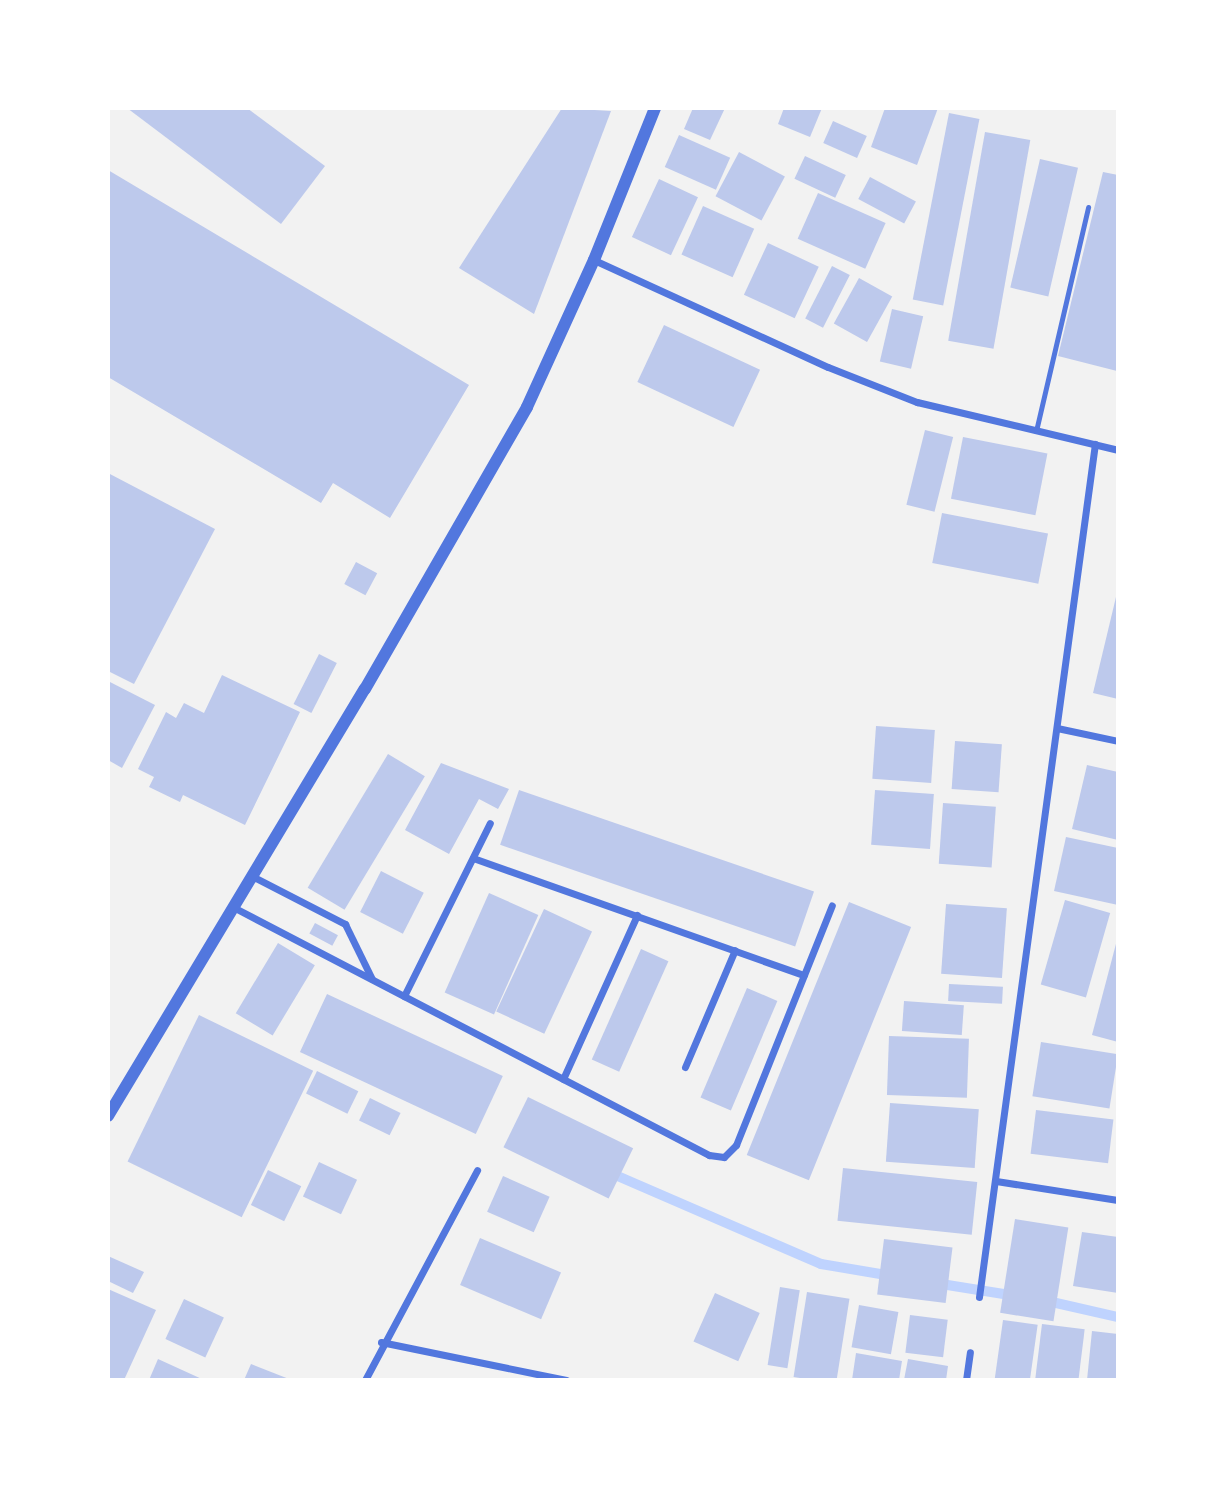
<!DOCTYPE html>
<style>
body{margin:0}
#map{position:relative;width:1226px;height:1488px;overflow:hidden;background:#f2f2f2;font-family:"Varela Round",sans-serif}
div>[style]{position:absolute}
.stream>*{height:10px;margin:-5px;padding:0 5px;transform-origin:5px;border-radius:5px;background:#bfd3fe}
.building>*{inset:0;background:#bdc9ec;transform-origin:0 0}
.service>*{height:5px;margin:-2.5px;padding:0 2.5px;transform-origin:2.5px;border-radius:2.5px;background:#5277de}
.minor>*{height:7px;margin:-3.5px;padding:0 3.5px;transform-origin:3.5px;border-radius:3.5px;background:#5277de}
.tertiary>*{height:12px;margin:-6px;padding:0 6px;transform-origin:6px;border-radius:6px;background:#5277de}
span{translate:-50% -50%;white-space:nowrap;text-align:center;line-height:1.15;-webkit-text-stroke:5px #fff;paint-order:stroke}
.frame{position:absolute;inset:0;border:110px solid #fff;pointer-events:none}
</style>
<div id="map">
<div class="stream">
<div style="left:606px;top:1171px;width:234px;rotate:23.4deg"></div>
<div style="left:821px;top:1264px;width:72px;rotate:9.6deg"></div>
<div style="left:935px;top:1283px;width:82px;rotate:9.1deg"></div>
<div style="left:1043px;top:1300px;width:77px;rotate:12.8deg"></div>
</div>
<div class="building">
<div style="clip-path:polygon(127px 108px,247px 108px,325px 166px,281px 224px)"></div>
<div style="clip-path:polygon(562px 108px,611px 111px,534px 314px,459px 268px)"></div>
<div style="clip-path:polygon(693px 108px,725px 108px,710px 140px,684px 129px)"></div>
<div style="clip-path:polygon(784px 108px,822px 108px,810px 137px,778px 124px)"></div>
<div style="clip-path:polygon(885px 108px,938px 108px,917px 165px,871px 147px)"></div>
<div style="left:949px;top:113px;width:31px;height:190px;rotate:11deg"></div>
<div style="left:833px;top:121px;width:37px;height:24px;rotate:24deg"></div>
<div style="left:985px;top:132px;width:46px;height:212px;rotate:10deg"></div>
<div style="left:679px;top:135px;width:56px;height:35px;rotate:24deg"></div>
<div style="left:739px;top:152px;width:52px;height:50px;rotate:28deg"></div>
<div style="left:805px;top:156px;width:45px;height:25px;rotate:25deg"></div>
<div style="left:1040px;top:159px;width:39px;height:132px;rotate:13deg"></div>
<div style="clip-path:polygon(108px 170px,469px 385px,390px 518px,333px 483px,321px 503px,108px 377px)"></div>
<div style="clip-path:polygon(1103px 172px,1118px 175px,1117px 371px,1058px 356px)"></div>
<div style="left:870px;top:177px;width:52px;height:25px;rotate:28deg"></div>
<div style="left:659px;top:179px;width:43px;height:64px;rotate:25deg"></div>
<div style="left:818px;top:193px;width:74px;height:50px;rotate:24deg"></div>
<div style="left:703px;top:206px;width:56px;height:53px;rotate:24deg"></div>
<div style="left:768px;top:243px;width:56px;height:57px;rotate:25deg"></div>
<div style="left:832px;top:266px;width:20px;height:59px;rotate:27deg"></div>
<div style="left:859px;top:278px;width:38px;height:52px;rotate:29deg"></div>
<div style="left:892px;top:309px;width:32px;height:54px;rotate:13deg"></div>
<div style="left:664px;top:325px;width:106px;height:63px;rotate:25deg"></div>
<div style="left:925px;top:430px;width:29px;height:77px;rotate:14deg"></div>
<div style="left:963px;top:437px;width:86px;height:63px;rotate:11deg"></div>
<div style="clip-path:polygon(108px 473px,215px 529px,134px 684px,108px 671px)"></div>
<div style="left:942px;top:513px;width:108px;height:51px;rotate:11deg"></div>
<div style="left:356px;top:562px;width:24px;height:25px;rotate:28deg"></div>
<div style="clip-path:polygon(1116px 597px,1118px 597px,1118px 699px,1093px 693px)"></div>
<div style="left:319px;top:654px;width:20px;height:56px;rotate:27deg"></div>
<div style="clip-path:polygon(222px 675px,300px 712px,245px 825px,183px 795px,180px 802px,149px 787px,154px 777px,138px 769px,166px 712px,176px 718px,184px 703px,204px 713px)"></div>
<div style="clip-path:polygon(108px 681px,155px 705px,122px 768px,108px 760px)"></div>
<div style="left:876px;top:726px;width:59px;height:53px;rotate:4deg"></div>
<div style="left:955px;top:741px;width:47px;height:48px;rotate:4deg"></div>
<div style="left:388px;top:754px;width:43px;height:156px;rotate:31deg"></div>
<div style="clip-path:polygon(441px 763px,509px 789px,498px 809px,479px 799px,449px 854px,405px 830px)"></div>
<div style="clip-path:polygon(1087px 765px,1118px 772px,1118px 840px,1072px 829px)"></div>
<div style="left:519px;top:790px;width:312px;height:58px;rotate:19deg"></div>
<div style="left:875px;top:790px;width:59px;height:55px;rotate:4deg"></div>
<div style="left:943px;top:803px;width:53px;height:61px;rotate:4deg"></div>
<div style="clip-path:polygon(1066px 837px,1118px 848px,1118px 905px,1054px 891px)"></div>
<div style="left:381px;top:871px;width:48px;height:46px;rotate:27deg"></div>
<div style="left:489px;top:893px;width:54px;height:109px;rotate:24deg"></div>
<div style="left:1065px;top:900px;width:47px;height:88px;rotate:16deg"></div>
<div style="left:849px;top:902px;width:67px;height:273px;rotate:22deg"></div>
<div style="left:946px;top:904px;width:61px;height:70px;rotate:4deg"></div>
<div style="left:544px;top:909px;width:53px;height:113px;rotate:25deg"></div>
<div style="left:315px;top:923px;width:26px;height:12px;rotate:28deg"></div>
<div style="clip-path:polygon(1117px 940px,1118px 940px,1118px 1042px,1092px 1035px)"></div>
<div style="left:278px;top:943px;width:43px;height:82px;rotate:31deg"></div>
<div style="left:641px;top:949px;width:30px;height:121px;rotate:24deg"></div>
<div style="left:949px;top:984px;width:54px;height:17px;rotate:3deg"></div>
<div style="left:747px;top:988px;width:33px;height:119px;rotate:23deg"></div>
<div style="left:327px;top:994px;width:194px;height:64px;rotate:25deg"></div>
<div style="left:904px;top:1001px;width:60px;height:30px;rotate:4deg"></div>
<div style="left:199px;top:1015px;width:127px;height:163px;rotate:26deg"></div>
<div style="left:889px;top:1036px;width:80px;height:59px;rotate:2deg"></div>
<div style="left:1041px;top:1042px;width:78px;height:55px;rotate:9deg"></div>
<div style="left:317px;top:1071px;width:46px;height:25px;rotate:26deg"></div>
<div style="left:528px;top:1097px;width:117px;height:56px;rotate:26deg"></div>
<div style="left:370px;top:1098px;width:34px;height:25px;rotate:26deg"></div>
<div style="left:890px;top:1103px;width:89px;height:59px;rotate:4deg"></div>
<div style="left:1036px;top:1110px;width:78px;height:44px;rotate:7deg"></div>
<div style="left:319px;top:1162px;width:42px;height:38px;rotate:25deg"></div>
<div style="left:843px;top:1168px;width:135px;height:53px;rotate:6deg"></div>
<div style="left:268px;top:1170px;width:37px;height:39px;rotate:26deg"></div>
<div style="left:503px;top:1176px;width:51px;height:39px;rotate:24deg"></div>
<div style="left:1015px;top:1219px;width:54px;height:95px;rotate:9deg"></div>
<div style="clip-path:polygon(1082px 1232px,1118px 1237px,1118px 1293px,1073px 1286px)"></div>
<div style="left:480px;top:1238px;width:88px;height:51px;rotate:23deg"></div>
<div style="left:884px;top:1239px;width:69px;height:56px;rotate:7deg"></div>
<div style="clip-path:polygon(108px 1256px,144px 1272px,133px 1293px,108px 1281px)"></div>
<div style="left:780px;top:1287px;width:20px;height:79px;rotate:9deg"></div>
<div style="clip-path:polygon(108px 1289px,156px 1310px,124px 1380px,108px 1380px)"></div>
<div style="left:807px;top:1292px;width:43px;height:86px;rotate:9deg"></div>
<div style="left:715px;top:1293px;width:49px;height:53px;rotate:24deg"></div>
<div style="left:184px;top:1299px;width:44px;height:44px;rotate:25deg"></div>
<div style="left:859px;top:1305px;width:40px;height:43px;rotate:10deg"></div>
<div style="left:910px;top:1315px;width:38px;height:38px;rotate:7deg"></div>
<div style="left:1003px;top:1320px;width:35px;height:61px;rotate:8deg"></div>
<div style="left:1042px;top:1324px;width:43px;height:56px;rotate:7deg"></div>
<div style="clip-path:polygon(1092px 1331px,1118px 1334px,1118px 1380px,1087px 1380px)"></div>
<div style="clip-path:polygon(856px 1353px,902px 1361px,899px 1380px,852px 1380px)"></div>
<div style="clip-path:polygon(158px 1359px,204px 1380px,149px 1380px)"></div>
<div style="clip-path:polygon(908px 1359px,948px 1366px,946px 1380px,904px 1380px)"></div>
<div style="clip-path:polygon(251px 1364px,289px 1379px,289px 1380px,244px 1380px)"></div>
</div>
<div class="service">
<div style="left:1036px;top:431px;width:230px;rotate:-76.9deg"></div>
</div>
<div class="minor">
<div style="left:594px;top:260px;width:257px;rotate:24.6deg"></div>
<div style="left:828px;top:367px;width:96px;rotate:21.5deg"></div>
<div style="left:917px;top:402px;width:207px;rotate:13.4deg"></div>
<div style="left:1057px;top:728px;width:62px;rotate:12deg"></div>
<div style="left:473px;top:858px;width:351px;rotate:19.5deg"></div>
<div style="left:252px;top:876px;width:105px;rotate:27.3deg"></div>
<div style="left:345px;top:924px;width:61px;rotate:63.9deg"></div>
<div style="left:233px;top:907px;width:537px;rotate:27.52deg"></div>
<div style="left:709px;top:1155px;width:15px;rotate:8deg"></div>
<div style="left:724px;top:1157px;width:17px;rotate:-45deg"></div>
<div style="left:736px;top:1145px;width:258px;rotate:-68.2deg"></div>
<div style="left:404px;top:996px;width:193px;rotate:-63.6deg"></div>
<div style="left:685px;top:1067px;width:127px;rotate:-66.9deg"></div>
<div style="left:563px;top:1079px;width:180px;rotate:-65.7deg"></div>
<div style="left:996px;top:1181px;width:123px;rotate:8.9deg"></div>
<div style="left:979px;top:1297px;width:861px;rotate:-82.26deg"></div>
<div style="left:381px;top:1342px;width:189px;rotate:11.6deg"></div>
<div style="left:365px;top:1380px;width:238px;rotate:-61.9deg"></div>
<div style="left:966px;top:1380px;width:28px;rotate:-82deg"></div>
</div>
<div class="tertiary">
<div style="left:108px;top:1116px;width:498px;rotate:-59deg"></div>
<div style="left:365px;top:689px;width:325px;rotate:-60.1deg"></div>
<div style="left:527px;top:407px;width:162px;rotate:-65.5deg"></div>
<div style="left:594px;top:260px;width:164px;rotate:-68.1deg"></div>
</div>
<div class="frame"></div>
</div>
